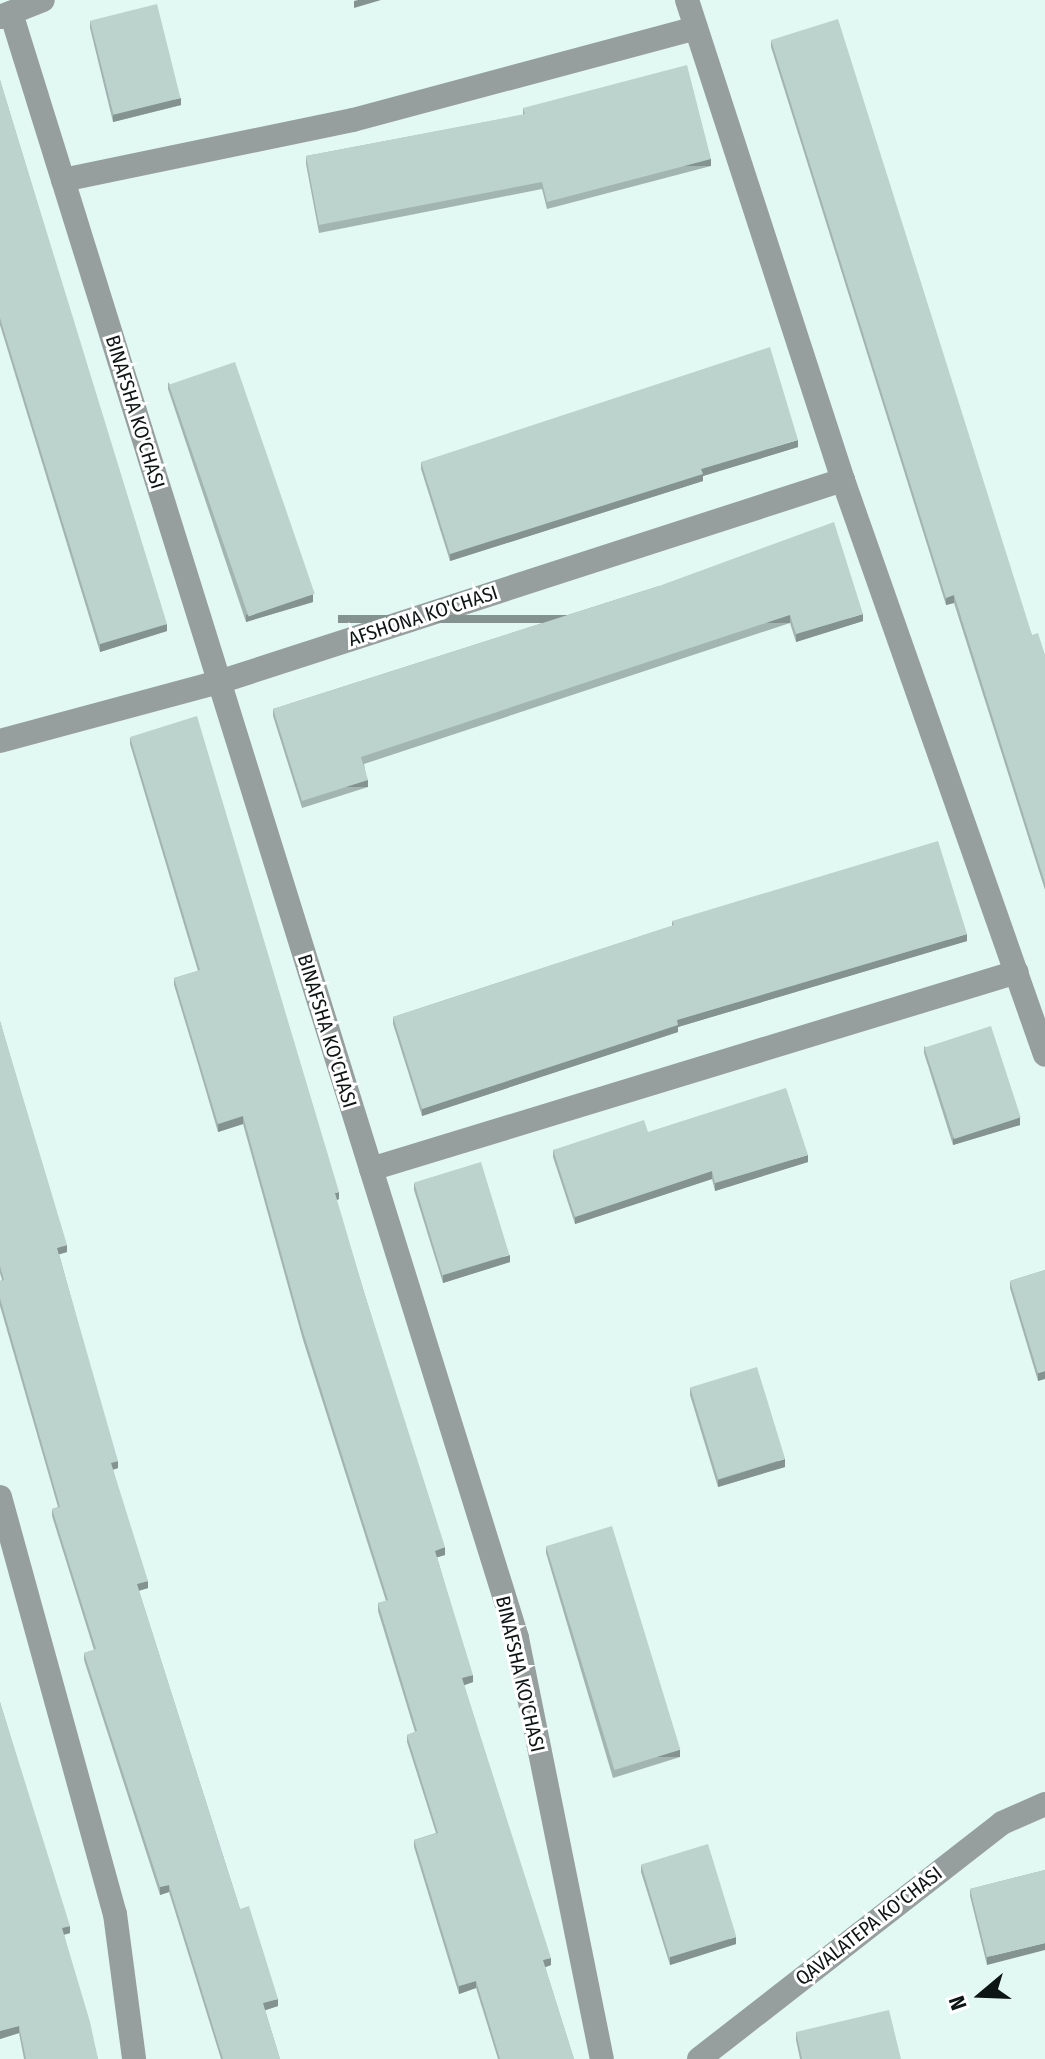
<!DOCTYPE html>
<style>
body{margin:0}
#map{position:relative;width:1045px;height:2059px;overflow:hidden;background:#e2f8f3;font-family:"Fira Sans Condensed",sans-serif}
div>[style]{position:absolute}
.street>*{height:24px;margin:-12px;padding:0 12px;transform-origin:12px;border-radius:12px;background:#969f9d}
.wall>*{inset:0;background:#a2b5b0}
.shaded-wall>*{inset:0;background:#849390;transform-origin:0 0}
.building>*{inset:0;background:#bcd2cd;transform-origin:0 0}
span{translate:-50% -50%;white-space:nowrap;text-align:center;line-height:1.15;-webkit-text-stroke:6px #fff;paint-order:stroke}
.street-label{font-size:20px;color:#0e1615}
.north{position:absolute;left:941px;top:1955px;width:80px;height:80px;-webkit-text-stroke:6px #fff;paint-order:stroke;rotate:251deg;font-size:22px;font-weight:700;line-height:32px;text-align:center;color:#0e1615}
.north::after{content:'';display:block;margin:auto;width:28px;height:36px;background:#0e1615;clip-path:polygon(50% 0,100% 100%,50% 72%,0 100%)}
</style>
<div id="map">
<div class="street">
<div style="left:687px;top:0;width:505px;rotate:72deg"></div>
<div style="left:843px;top:480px;width:609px;rotate:70.64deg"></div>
<div style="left:11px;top:13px;width:1702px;rotate:72.7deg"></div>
<div style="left:517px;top:1638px;width:429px;rotate:78.6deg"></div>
<div style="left:0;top:17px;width:46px;rotate:-21.6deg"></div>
<div style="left:63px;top:180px;width:296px;rotate:-11.7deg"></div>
<div style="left:353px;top:120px;width:355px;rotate:-15deg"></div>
<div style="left:0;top:741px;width:227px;rotate:-15.1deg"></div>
<div style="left:219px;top:682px;width:656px;rotate:-17.94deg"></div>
<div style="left:371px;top:1169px;width:675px;rotate:-16.96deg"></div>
<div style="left:0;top:1497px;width:433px;rotate:74.6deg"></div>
<div style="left:115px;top:1914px;width:146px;rotate:82.5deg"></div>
<div style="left:699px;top:2059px;width:384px;rotate:-37.9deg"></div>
<div style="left:1002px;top:1823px;width:47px;rotate:-23.8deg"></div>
</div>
<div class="wall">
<div style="clip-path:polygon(90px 21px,181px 105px,113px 122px,90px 28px)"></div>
<div style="clip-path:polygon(771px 40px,1032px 635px,1045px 655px,1045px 890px,954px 603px,946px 605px,771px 47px)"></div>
<div style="clip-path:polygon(0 80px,167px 631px,100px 652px,0 325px)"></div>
<div style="clip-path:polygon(523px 108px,711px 166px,547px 209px,542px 189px,319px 233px,306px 164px,306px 156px,523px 115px)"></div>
<div style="clip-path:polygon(168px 382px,313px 602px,246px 622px,168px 389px)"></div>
<div style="clip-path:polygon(798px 447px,703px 476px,703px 481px,450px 561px,421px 469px,421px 462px)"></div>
<div style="clip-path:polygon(659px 586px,863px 621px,796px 642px,790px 623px,364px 764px,368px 787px,302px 808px,273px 716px,273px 709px)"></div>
<div style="clip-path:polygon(130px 737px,339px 1199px,336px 1200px,364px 1292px,445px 1555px,437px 1557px,473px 1682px,464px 1685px,551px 1965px,545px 1967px,574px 2059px,498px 2059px,476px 1988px,459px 1994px,414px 1847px,414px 1840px,436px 1833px,407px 1742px,407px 1735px,415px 1732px,378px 1611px,378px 1603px,386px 1601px,303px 1340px,243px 1124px,218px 1132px,198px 1064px,174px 985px,174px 978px,198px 971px,130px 744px)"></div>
<div style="clip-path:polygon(672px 921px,967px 941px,678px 1027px,678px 1032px,422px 1116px,393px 1024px,393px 1017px,672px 926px)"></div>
<div style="clip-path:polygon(0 1021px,67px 1252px,59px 1254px,118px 1468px,113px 1470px,148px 1588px,139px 1591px,240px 1909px,278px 2006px,265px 2010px,280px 2059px,221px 2059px,169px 1892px,160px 1895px,84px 1660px,84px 1653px,94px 1650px,52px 1516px,52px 1509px,58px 1507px,0 1306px,0 1281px,2px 1280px,0 1273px)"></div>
<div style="clip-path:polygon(924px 1046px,1020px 1125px,953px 1145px,924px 1053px)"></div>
<div style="clip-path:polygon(648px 1132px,808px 1162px,715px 1191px,712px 1179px,575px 1224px,553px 1157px,553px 1150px)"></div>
<div style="clip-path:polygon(414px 1183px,510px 1262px,443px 1283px,414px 1190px)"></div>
<div style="clip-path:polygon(1045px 1270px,1038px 1381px,1010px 1288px,1010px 1281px)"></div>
<div style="clip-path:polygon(690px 1388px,785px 1467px,718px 1487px,690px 1395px)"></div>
<div style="clip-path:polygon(546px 1546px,680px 1757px,613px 1778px,546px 1553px)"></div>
<div style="clip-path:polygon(0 1702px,70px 1933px,64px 1935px,98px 2059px,24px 2059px,19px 2033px,0 2039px)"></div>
<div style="clip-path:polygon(641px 1865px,736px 1944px,670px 1965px,641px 1872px)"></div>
<div style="clip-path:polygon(1045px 1870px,987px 1965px,970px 1896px,970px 1889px)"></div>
<div style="clip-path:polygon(796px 2032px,901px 2059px,800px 2059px,796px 2040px)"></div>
</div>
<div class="shaded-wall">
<div style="clip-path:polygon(358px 0,381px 0,354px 8px,354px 1px)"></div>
<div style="clip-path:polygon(181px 98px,181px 105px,113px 122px,113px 114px)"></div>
<div style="left:711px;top:159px;width:7px;height:170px;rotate:90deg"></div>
<div style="clip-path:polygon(798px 440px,798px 447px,703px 476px,703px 481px,450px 561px,450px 554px,701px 469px)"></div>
<div style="clip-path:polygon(313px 594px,313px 602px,246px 622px,246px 615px)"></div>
<div style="clip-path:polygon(954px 595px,954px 603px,946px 605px,946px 598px)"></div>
<div style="clip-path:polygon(863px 614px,863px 621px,796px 642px,796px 634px)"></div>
<div style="left:790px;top:615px;width:8px;height:452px;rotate:90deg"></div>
<div style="clip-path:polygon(167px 624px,167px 631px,100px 652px,100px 644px)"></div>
<div style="left:368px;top:780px;width:7px;height:69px;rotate:90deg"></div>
<div style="clip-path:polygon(967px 934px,967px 941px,678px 1027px,678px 1032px,422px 1116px,422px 1109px,677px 1020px)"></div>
<div style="clip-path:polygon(243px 1116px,243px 1124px,218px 1132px,218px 1124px)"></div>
<div style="clip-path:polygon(1020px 1117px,1020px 1125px,953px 1145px,953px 1138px)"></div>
<div style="clip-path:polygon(808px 1155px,808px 1162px,715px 1191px,715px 1183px)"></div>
<div style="clip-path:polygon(712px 1171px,712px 1179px,575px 1224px,575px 1217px)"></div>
<div style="clip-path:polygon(339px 1192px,339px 1199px,335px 1201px,335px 1193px)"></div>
<div style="clip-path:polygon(67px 1245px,67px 1252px,57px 1255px,57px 1248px)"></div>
<div style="clip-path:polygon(510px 1255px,510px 1262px,443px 1283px,443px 1275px)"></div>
<div style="clip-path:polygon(1045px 1371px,1045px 1379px,1038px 1381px,1038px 1373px)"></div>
<div style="clip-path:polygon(785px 1459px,785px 1467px,718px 1487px,718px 1480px)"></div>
<div style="clip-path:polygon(118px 1461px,118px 1468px,111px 1470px,111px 1463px)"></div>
<div style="clip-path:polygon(445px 1547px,445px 1555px,435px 1558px,435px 1551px)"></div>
<div style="clip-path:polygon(148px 1581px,148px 1588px,137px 1591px,137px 1584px)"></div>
<div style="clip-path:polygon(473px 1675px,473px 1682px,462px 1686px,462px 1678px)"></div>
<div style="left:680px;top:1750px;width:7px;height:70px;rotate:90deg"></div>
<div style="clip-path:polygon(169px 1885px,169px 1892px,160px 1895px,160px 1887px)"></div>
<div style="clip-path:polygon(70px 1926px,70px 1933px,62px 1935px,62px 1928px)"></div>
<div style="clip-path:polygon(736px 1937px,736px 1944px,670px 1965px,670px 1957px)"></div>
<div style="clip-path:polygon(1045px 1943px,1045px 1950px,987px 1965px,987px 1957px)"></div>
<div style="clip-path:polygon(551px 1958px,551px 1965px,543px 1968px,543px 1960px)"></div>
<div style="clip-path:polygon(476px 1981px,476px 1988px,459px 1994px,459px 1986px)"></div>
<div style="clip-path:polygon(278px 1999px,278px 2006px,263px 2011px,263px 2003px)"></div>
<div style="clip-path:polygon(19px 2026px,19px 2033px,0 2039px,0 2031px)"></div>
</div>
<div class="building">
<div style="left:157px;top:4px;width:97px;height:69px;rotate:76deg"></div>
<div style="clip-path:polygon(838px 19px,1032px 635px,1038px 633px,1045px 655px,1045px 883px,954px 595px,946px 598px,771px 40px)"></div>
<div style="clip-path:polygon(687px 65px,711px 159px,547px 202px,542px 182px,319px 225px,306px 156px,525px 114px,523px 108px)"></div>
<div style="clip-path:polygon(0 80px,167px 624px,100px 644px,0 318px)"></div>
<div style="clip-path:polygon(770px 347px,798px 440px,701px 469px,703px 474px,450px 554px,421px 462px)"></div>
<div style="left:235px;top:362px;width:245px;height:70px;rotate:71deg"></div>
<div style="clip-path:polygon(834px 522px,863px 614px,796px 634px,790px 615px,361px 757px,368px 780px,302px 801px,273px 709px,659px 586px)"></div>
<div style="clip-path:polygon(197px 716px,339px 1192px,335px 1193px,364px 1292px,445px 1547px,435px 1551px,473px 1675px,462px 1678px,551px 1958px,543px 1960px,574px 2059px,500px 2059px,476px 1981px,459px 1986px,414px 1840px,438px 1833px,407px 1735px,417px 1731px,378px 1603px,388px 1600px,303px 1332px,243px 1116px,218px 1124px,174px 978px,200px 970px,130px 737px)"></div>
<div style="clip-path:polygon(938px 841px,967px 934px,677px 1020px,678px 1025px,422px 1109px,393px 1017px,674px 925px,672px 921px)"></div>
<div style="clip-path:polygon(0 1021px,67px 1245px,57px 1248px,118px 1461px,111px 1463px,148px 1581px,137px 1584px,240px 1909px,249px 1906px,278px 1999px,263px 2003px,280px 2059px,223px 2059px,169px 1885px,160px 1887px,84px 1653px,96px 1649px,52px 1509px,60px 1507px,0 1298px,0 1281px,4px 1280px,0 1266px)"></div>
<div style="left:991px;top:1026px;width:96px;height:70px;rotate:72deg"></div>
<div style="clip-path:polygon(786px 1088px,808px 1155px,715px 1183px,712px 1171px,575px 1217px,553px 1150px,644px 1120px,648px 1132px)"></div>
<div style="left:481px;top:1162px;width:97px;height:70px;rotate:73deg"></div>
<div style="clip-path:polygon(1045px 1270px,1045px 1371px,1038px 1373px,1010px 1281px)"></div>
<div style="left:757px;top:1367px;width:96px;height:70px;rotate:73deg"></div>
<div style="left:612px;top:1526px;width:234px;height:69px;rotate:73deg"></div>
<div style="clip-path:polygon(0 1702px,70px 1926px,62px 1928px,90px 2022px,98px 2059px,26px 2059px,19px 2026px,0 2031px)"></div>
<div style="left:708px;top:1844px;width:97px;height:70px;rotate:73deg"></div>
<div style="clip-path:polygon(1045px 1870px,1045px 1943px,987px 1957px,970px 1889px)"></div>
<div style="clip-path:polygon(889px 2010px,901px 2059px,802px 2059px,796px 2032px)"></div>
</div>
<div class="street-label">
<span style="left:135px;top:412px;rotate:73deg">BINAFSHA KO'CHASI</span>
<span style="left:423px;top:616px;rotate:-18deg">AFSHONA KO'CHASI</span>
<span style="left:327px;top:1031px;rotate:73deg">BINAFSHA KO'CHASI</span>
<span style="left:520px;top:1674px;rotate:77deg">BINAFSHA KO'CHASI</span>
<span style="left:869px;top:1926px;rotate:-38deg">QAVALATEPA KO'CHASI</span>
</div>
<div class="north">N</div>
</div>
